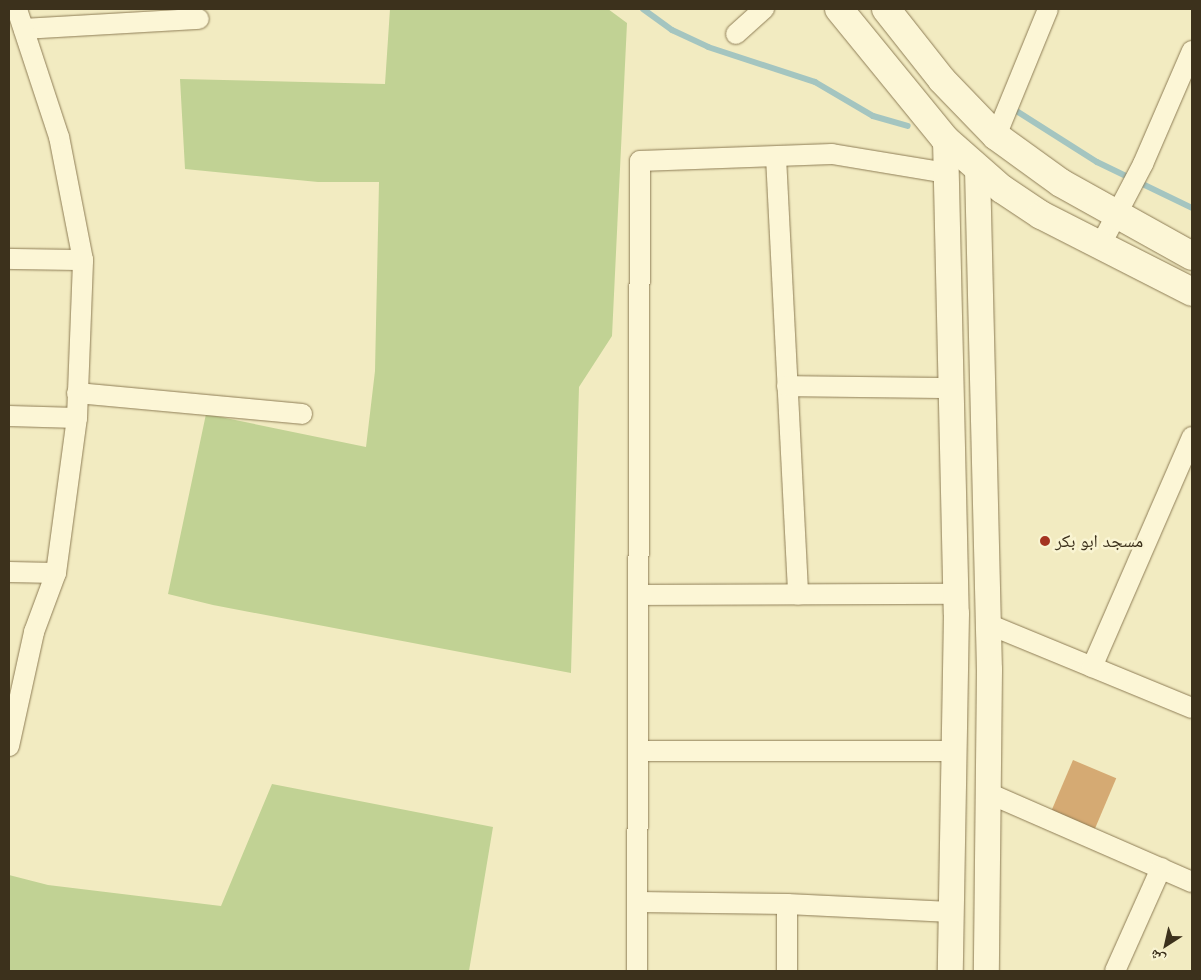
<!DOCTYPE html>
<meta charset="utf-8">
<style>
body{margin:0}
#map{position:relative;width:1201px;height:980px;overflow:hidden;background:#f2ebc1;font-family:Lora,"Noto Naskh Arabic",serif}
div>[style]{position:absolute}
.green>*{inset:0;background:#c1d294}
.stream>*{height:6px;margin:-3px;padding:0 3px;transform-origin:3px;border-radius:3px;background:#a4c5c0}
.building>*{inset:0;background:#d5aa73;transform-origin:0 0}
.roads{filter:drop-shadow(0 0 1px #8e7d56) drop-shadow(0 0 1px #8e7d56)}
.minor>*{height:20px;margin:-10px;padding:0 10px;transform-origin:10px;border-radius:10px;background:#fcf6d6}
.tertiary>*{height:25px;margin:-12.5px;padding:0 12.5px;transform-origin:12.5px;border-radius:12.5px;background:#fcf6d6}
.secondary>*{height:28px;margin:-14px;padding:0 14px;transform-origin:14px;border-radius:14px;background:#fcf6d6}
.dots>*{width:14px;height:14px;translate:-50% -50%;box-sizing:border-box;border:2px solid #f9f4d2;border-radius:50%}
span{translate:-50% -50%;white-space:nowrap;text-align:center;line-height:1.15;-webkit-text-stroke:5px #f9f4d2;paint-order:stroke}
.poi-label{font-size:18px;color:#3c311c}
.left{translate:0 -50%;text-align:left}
.frame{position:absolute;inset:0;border:10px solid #3c311c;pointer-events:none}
.north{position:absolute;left:1141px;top:920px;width:50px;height:50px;-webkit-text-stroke:4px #f9f4d2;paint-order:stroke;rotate:215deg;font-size:14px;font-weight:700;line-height:20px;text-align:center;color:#3c311c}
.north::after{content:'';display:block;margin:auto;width:18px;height:22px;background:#3c311c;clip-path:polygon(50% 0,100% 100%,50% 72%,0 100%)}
</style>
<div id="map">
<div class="green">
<div style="clip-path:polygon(390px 9px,608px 9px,627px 23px,612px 336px,579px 387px,571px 673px,213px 605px,168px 594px,206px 414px,366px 447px,375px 371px,379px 182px,318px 182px,185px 169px,180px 79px,385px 84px)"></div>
<div style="clip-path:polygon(272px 784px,493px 827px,469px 971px,9px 971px,9px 875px,48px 885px,221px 906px)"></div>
</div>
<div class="stream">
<div style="left:643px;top:9px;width:36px;rotate:36deg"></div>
<div style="left:672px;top:30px;width:40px;rotate:25deg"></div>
<div style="left:708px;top:47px;width:113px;rotate:18.1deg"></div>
<div style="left:815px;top:82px;width:67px;rotate:30.4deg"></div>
<div style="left:873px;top:116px;width:36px;rotate:16deg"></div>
<div style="left:1015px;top:110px;width:97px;rotate:32.4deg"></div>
<div style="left:1097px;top:162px;width:106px;rotate:25.8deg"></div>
</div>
<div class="building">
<div style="left:1073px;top:760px;width:47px;height:59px;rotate:23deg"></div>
</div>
<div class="roads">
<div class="minor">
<div style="left:24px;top:29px;width:175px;rotate:-3.3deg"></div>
<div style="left:736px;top:34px;width:38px;rotate:-42deg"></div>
<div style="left:996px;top:136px;width:137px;rotate:-67.7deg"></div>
<div style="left:776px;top:157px;width:438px;rotate:87.1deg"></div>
<div style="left:1100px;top:246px;width:93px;rotate:-62.3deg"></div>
<div style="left:1143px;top:164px;width:123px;rotate:-66.6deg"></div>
<div style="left:9px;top:259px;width:74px;rotate:0.8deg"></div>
<div style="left:787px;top:386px;width:165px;rotate:0.7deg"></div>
<div style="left:77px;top:393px;width:226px;rotate:5.3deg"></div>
<div style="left:9px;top:416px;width:68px;rotate:1.7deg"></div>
<div style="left:9px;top:572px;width:47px;rotate:1.2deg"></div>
<div style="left:639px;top:595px;width:316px;rotate:-0.2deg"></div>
<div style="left:988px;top:624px;width:221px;rotate:22.4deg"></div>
<div style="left:1092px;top:667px;width:251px;rotate:-66.5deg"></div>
<div style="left:9px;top:746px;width:117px;rotate:-77.6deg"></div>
<div style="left:34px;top:632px;width:63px;rotate:-69.6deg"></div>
<div style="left:56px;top:573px;width:156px;rotate:-82.3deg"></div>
<div style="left:77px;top:418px;width:158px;rotate:-87.8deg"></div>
<div style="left:83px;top:260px;width:125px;rotate:-101deg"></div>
<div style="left:59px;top:137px;width:135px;rotate:-108.2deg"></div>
<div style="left:639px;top:751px;width:314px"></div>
<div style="left:988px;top:793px;width:223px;rotate:23.6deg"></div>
<div style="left:638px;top:902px;width:149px;rotate:0.8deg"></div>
<div style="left:787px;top:904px;width:164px;rotate:2.8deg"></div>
<div style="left:637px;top:971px;width:810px;rotate:-89.79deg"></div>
<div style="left:640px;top:161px;width:192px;rotate:-2.1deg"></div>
<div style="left:832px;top:154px;width:117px;rotate:9.4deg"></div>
<div style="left:787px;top:971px;width:67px;rotate:-90deg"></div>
<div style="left:1115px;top:971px;width:113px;rotate:-65.9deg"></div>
</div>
<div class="tertiary">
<div style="left:945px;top:139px;width:474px;rotate:88.7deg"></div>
<div style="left:956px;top:613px;width:358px;rotate:91deg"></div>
<div style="left:977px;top:169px;width:500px;rotate:88.63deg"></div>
<div style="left:989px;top:669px;width:302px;rotate:90.6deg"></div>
</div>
<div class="secondary">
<div style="left:839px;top:9px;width:168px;rotate:50.8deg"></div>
<div style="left:945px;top:139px;width:76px;rotate:41.3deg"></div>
<div style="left:1002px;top:189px;width:47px;rotate:33.7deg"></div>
<div style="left:1041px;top:215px;width:169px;rotate:27deg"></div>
<div style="left:886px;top:9px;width:90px;rotate:51.7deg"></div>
<div style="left:942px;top:80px;width:78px;rotate:46deg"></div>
<div style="left:996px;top:136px;width:80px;rotate:35.9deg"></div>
<div style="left:1061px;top:183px;width:150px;rotate:29.1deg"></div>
</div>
</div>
<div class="dots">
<div style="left:1045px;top:541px;background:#a43320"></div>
</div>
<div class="poi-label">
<span class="left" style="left:1055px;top:541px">مسجد ابو بكر</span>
</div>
<div class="frame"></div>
<div class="north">ش</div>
</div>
